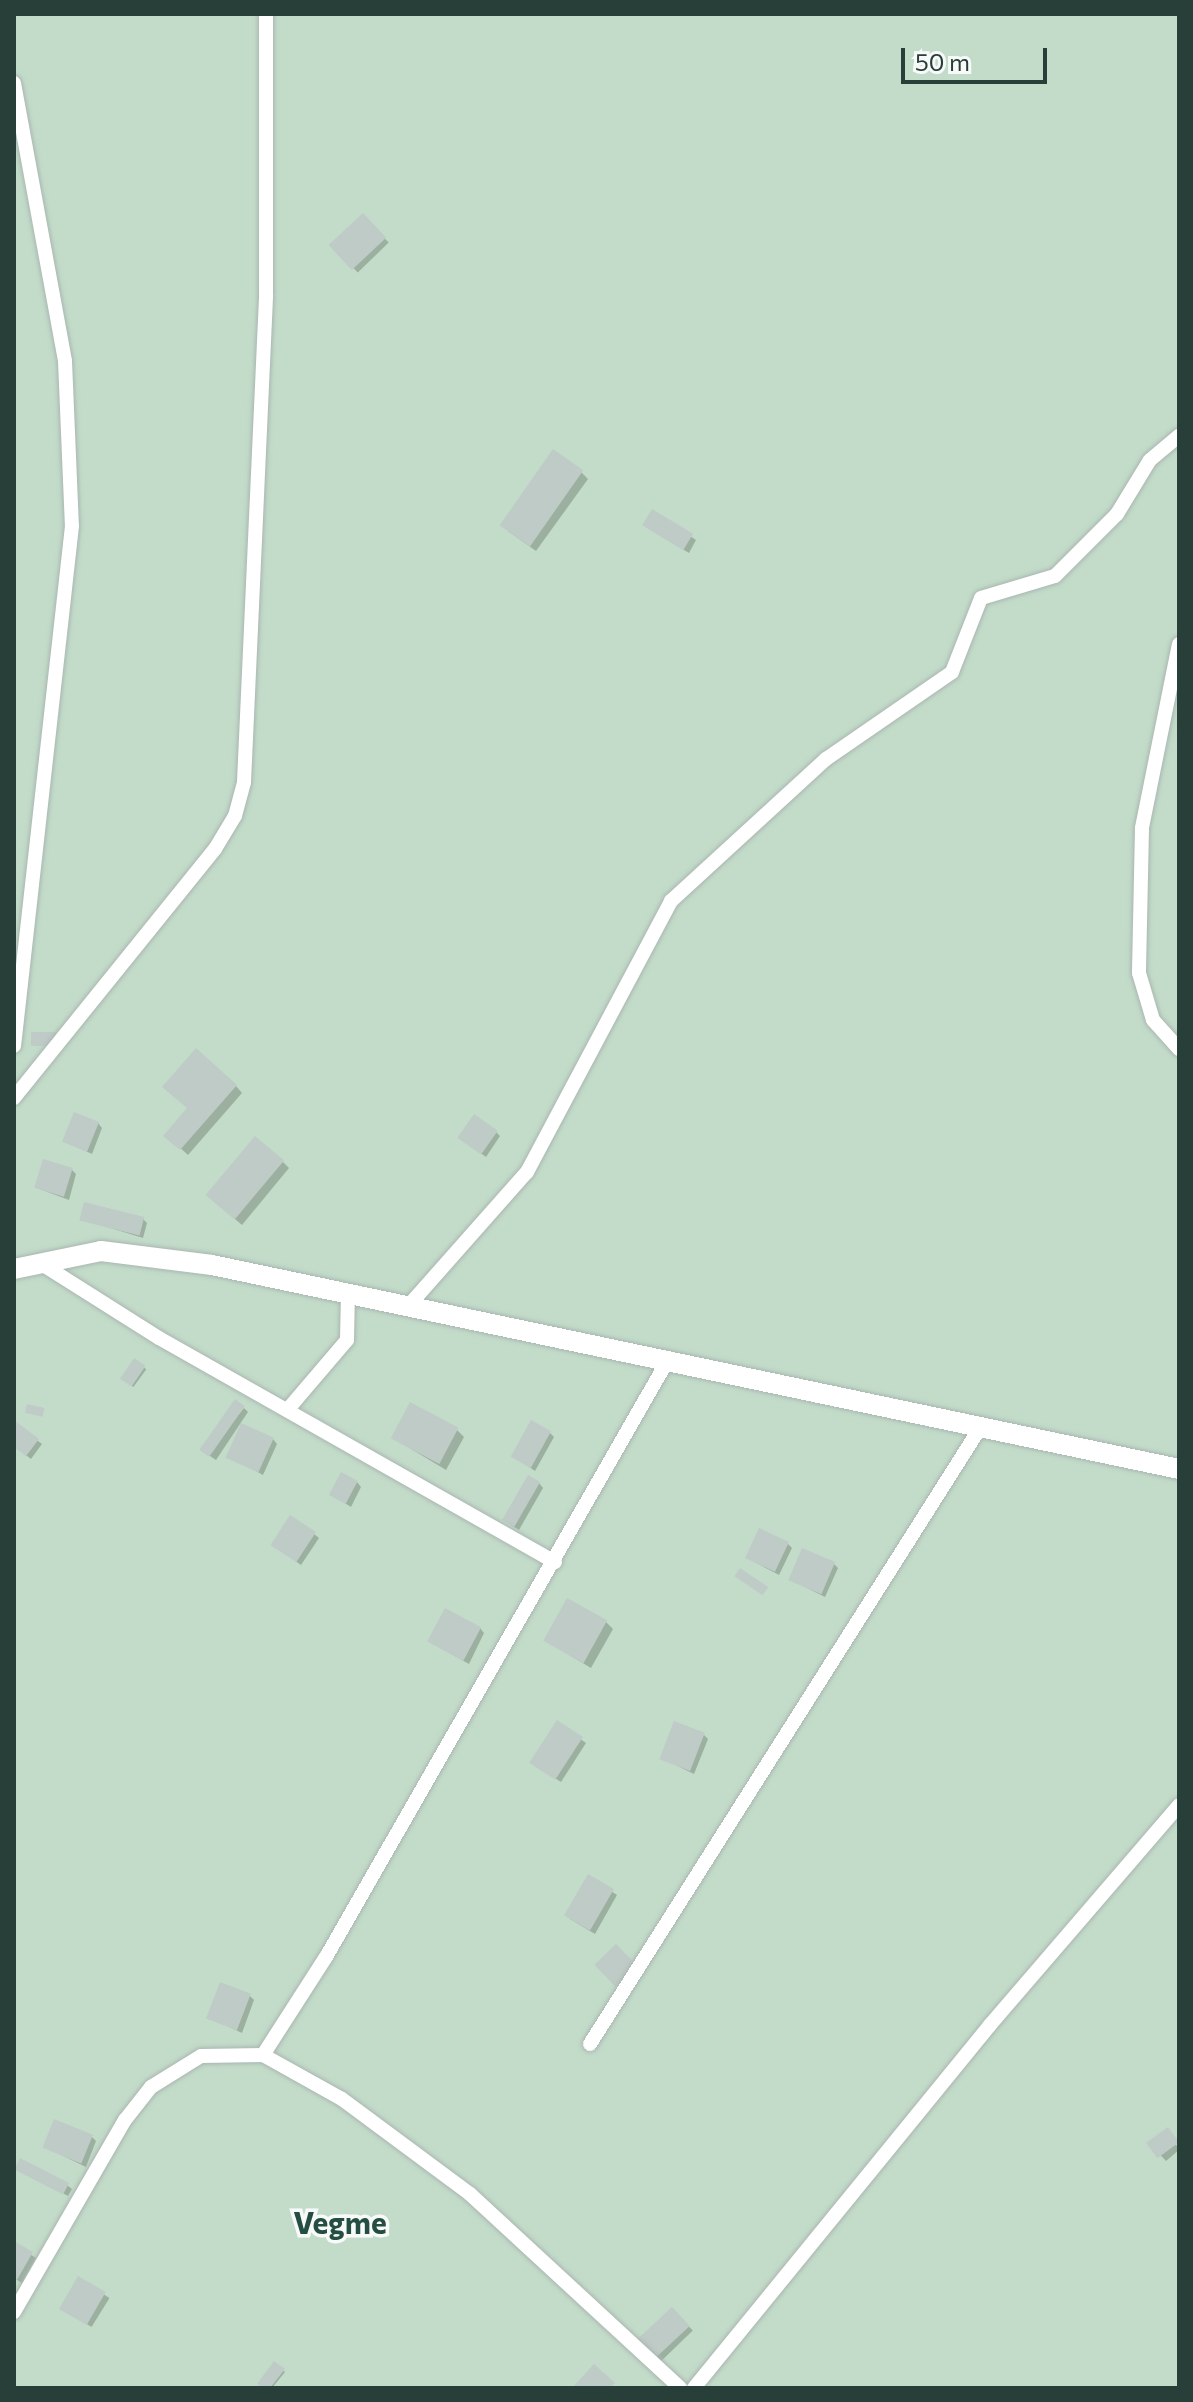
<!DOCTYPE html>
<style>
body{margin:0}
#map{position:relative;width:1193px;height:2402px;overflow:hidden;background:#e7eeeb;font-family:Commissioner,sans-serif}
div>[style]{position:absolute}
.green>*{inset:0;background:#c3dcc9;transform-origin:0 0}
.shadow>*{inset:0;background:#0003;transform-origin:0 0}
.building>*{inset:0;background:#bfcbc7;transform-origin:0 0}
.roads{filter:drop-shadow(0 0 2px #aab6b2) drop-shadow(0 0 2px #aab6b2)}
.street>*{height:14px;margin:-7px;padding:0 7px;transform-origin:7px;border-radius:7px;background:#fff}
.secondary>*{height:20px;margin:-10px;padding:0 10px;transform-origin:10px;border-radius:10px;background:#fff}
span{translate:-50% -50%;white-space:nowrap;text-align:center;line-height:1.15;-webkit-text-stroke:7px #f7faf9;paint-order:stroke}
.district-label{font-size:30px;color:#254e43;font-weight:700}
.frame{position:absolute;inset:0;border:16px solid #283e38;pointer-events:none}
.scale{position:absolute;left:901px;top:48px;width:146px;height:36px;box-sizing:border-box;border:4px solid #283e38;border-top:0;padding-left:10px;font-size:24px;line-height:28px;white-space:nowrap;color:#283e38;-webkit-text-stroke:6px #f7faf9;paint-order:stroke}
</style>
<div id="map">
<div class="green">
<div style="left:14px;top:14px;width:1165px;height:2374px"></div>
</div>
<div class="shadow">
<div style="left:363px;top:216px;width:37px;height:43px;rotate:46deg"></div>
<div style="clip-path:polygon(581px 472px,588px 479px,536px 551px,508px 531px)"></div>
<div style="clip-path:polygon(652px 511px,696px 540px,689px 553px,649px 529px)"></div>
<div style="clip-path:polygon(236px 1086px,242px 1093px,188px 1155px,166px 1135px)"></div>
<div style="clip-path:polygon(98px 1123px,102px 1128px,92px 1154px,64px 1141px)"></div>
<div style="clip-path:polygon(496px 1132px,500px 1136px,486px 1157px,464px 1141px)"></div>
<div style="clip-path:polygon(282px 1161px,289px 1168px,242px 1225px,215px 1202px)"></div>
<div style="clip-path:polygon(72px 1170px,76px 1174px,69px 1200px,37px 1188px)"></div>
<div style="clip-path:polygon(81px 1219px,143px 1219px,147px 1223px,143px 1238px)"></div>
<div style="left:135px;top:1361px;width:14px;height:22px;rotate:36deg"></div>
<div style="clip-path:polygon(244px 1408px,248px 1412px,216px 1460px,207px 1454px)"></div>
<div style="clip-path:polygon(14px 1423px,42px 1444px,31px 1459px,14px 1446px)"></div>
<div style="clip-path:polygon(457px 1430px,464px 1437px,446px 1470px,393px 1438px)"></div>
<div style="clip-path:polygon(550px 1433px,554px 1437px,535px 1471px,513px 1456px)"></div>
<div style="clip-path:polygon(273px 1439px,277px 1444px,263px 1475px,228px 1456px)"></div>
<div style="clip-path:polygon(357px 1482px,361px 1487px,351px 1507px,332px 1495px)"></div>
<div style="clip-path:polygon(539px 1483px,543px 1488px,519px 1530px,509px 1524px)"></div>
<div style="clip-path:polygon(314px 1534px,319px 1538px,301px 1565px,278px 1549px)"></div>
<div style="clip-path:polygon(788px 1544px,792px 1548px,779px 1575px,747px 1558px)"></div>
<div style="clip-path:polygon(833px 1563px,838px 1568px,825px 1597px,791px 1580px)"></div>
<div style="clip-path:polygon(606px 1622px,613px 1629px,591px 1668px,546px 1641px)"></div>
<div style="clip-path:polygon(480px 1628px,484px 1633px,469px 1664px,430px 1642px)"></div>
<div style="clip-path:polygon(558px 1723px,586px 1743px,561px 1782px,537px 1767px)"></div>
<div style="clip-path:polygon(704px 1735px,708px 1739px,694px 1774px,661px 1758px)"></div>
<div style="clip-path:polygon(588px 1876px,617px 1895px,595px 1934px,570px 1919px)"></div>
<div style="clip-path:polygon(250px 1996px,254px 2000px,242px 2033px,208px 2017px)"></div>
<div style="clip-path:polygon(1168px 2130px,1179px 2150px,1166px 2161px,1151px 2145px)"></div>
<div style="clip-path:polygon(92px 2137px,96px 2141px,86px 2167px,45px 2147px)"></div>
<div style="clip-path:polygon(17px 2168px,67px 2185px,72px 2189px,68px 2196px)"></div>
<div style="clip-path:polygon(14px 2244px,36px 2258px,22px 2283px,14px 2278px)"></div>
<div style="left:79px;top:2279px;width:36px;height:34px;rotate:32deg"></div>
<div style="left:672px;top:2309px;width:30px;height:45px;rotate:46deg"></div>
<div style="clip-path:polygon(274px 2364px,285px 2372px,272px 2388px,265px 2388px)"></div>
</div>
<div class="building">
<div style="left:363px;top:213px;width:34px;height:47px;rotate:47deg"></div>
<div style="left:553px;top:449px;width:37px;height:93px;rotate:35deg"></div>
<div style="left:652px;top:509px;width:48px;height:19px;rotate:31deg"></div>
<div style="left:31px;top:1032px;width:25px;height:14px"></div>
<div style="clip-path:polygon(196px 1048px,237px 1085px,180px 1150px,163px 1136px,187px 1108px,162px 1087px)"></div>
<div style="left:74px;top:1112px;width:27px;height:32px;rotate:22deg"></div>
<div style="left:474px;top:1114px;width:29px;height:29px;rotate:35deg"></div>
<div style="left:255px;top:1136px;width:38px;height:77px;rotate:40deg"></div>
<div style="left:43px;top:1159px;width:31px;height:30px;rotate:17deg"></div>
<div style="left:84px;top:1202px;width:62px;height:19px;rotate:14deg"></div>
<div style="left:134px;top:1358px;width:14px;height:25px;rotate:34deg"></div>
<div style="left:235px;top:1399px;width:12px;height:62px;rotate:35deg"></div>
<div style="left:410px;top:1402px;width:55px;height:41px;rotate:28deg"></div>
<div style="left:27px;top:1404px;width:18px;height:9px;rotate:13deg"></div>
<div style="clip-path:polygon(14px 1420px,39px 1439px,26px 1456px,14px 1447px)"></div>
<div style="left:531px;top:1420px;width:23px;height:42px;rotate:29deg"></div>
<div style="left:241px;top:1423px;width:36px;height:38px;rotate:24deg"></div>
<div style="left:341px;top:1472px;width:19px;height:26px;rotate:28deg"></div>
<div style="left:528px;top:1475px;width:14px;height:52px;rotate:30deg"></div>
<div style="left:290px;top:1515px;width:31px;height:36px;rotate:33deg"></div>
<div style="left:759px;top:1528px;width:33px;height:33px;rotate:25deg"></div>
<div style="left:802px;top:1548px;width:36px;height:35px;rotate:23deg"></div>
<div style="left:740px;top:1568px;width:34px;height:10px;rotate:34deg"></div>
<div style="left:567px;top:1598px;width:46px;height:49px;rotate:29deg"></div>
<div style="left:445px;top:1608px;width:41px;height:38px;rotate:28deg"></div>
<div style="left:557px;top:1720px;width:31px;height:51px;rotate:33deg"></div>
<div style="left:674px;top:1721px;width:33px;height:41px;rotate:21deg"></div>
<div style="left:588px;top:1874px;width:30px;height:48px;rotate:30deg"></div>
<div style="left:616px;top:1944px;width:30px;height:30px;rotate:46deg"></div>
<div style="left:220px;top:1982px;width:33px;height:39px;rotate:21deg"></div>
<div style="left:54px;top:2119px;width:42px;height:31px;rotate:22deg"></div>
<div style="left:1168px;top:2127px;width:19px;height:27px;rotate:54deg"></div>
<div style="left:20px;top:2158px;width:55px;height:13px;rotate:27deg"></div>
<div style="clip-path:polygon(14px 2241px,33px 2252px,17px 2280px,14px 2278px)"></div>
<div style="left:78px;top:2276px;width:32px;height:38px;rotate:30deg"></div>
<div style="left:672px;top:2307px;width:26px;height:47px;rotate:47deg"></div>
<div style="clip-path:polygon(274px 2361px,285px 2369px,270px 2388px,262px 2388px,257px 2384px)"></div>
<div style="clip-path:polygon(594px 2364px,615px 2383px,610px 2388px,572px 2388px)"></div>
</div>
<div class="roads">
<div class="street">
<div style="left:14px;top:83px;width:283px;rotate:79.6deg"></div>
<div style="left:65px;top:361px;width:165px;rotate:87.6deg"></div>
<div style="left:72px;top:526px;width:523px;rotate:96.36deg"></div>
<div style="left:1179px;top:644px;width:188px;rotate:101.4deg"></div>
<div style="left:1142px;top:828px;width:145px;rotate:91.2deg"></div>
<div style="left:1139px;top:973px;width:49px;rotate:73.4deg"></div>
<div style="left:1153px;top:1020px;width:39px;rotate:48deg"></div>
<div style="left:14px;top:1098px;width:320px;rotate:-51.1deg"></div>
<div style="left:215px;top:849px;width:39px;rotate:-59deg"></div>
<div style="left:235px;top:816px;width:35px;rotate:-75deg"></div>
<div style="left:244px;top:782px;width:488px;rotate:-87.4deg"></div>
<div style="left:266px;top:294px;width:280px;rotate:-90deg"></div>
<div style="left:45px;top:1266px;width:135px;rotate:32.3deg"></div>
<div style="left:159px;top:1338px;width:455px;rotate:29.5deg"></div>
<div style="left:411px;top:1303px;width:175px;rotate:-48.5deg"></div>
<div style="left:527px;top:1172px;width:307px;rotate:-62deg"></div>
<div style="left:671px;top:901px;width:210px;rotate:-42.5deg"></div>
<div style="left:826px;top:759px;width:153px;rotate:-34.6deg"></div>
<div style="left:952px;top:672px;width:79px;rotate:-68.6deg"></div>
<div style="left:981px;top:598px;width:77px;rotate:-16.6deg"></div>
<div style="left:1055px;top:576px;width:88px;rotate:-45deg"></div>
<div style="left:1117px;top:514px;width:63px;rotate:-58.6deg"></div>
<div style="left:1150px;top:460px;width:38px;rotate:-40deg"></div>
<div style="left:289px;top:1408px;width:89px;rotate:-49.5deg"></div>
<div style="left:347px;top:1340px;width:49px;rotate:-88.8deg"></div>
<div style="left:590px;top:2044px;width:729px;rotate:-57.66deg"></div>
<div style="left:263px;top:2055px;width:117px;rotate:-57.3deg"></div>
<div style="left:326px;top:1957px;width:690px;rotate:-60.2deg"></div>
<div style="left:14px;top:2312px;width:222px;rotate:-60deg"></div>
<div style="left:125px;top:2120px;width:42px;rotate:-51.8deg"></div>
<div style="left:151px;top:2087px;width:59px;rotate:-31.8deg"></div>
<div style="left:201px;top:2056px;width:62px;rotate:-0.9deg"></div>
<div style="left:263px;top:2055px;width:90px;rotate:29.1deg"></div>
<div style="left:342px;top:2099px;width:159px;rotate:36.6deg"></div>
<div style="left:470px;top:2194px;width:286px;rotate:42.7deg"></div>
<div style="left:694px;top:2388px;width:468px;rotate:-50.8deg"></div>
<div style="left:990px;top:2025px;width:290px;rotate:-49.3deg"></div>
</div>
<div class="secondary">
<div style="left:14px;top:1269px;width:89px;rotate:-11.7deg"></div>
<div style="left:101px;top:1251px;width:112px;rotate:7.2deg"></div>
<div style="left:212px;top:1265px;width:988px;rotate:11.91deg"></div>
</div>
</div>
<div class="district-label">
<span style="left:340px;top:2222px">Vegme</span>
</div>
<div class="frame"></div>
<div class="scale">50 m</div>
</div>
